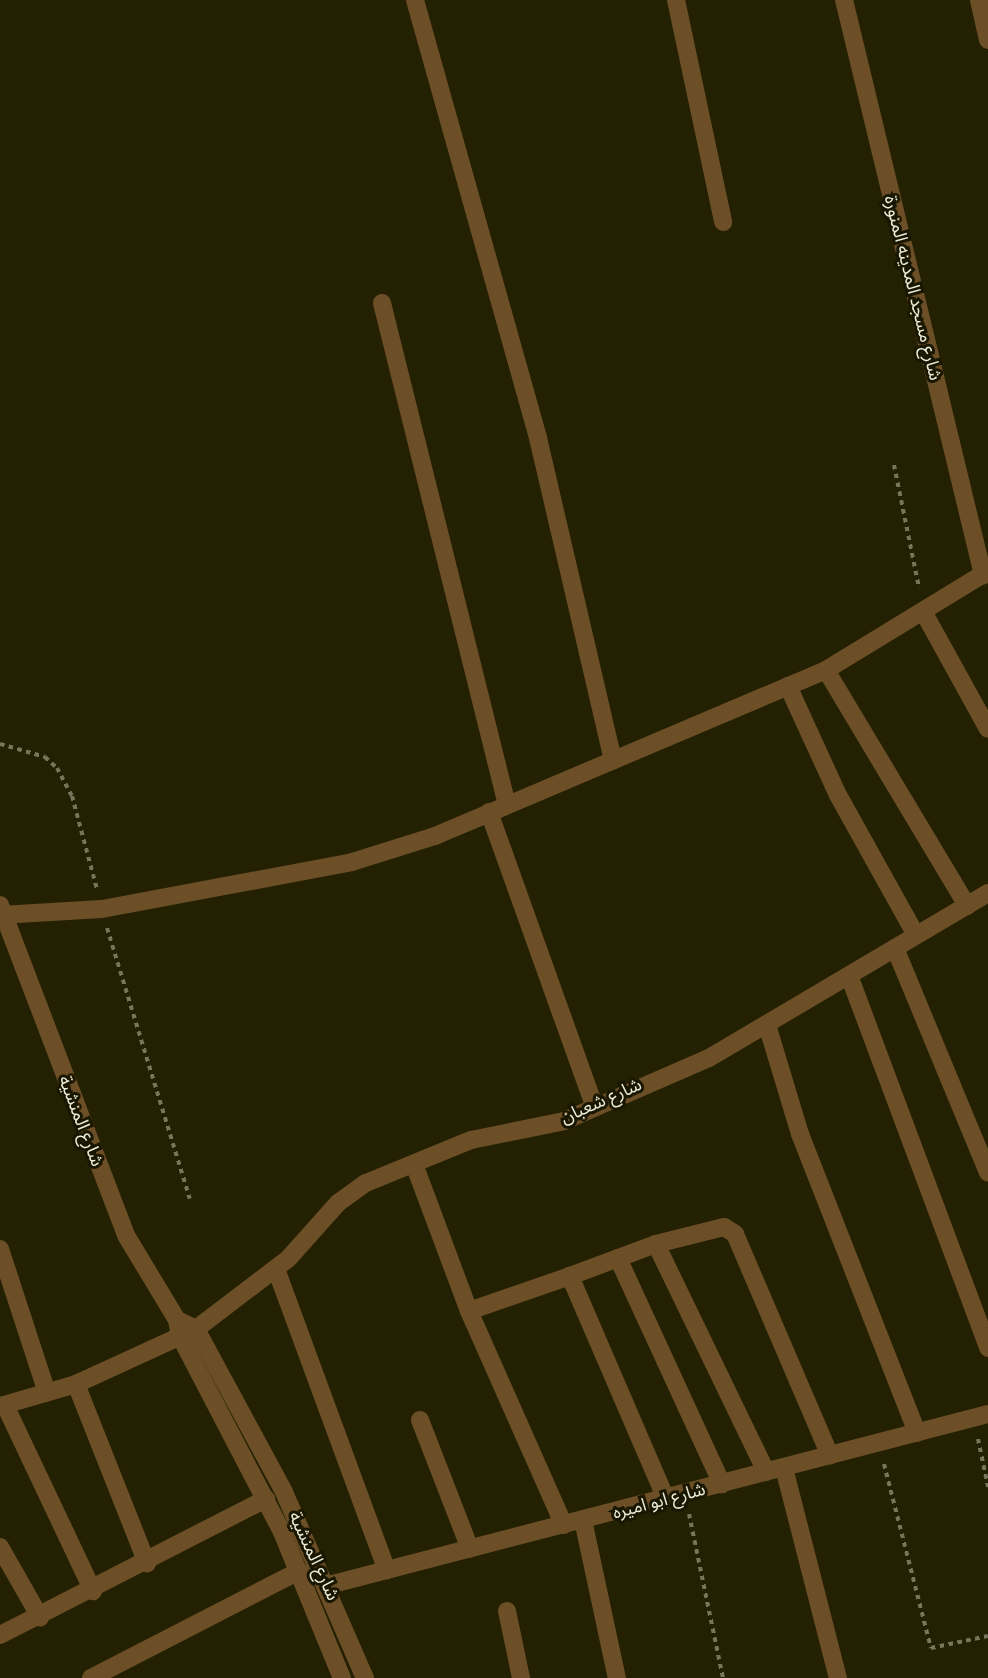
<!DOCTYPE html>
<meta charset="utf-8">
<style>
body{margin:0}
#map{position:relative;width:988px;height:1678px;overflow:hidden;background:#232102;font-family:"Fira Sans Condensed","Noto Sans Arabic",sans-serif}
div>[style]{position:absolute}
.path>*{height:4px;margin-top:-2px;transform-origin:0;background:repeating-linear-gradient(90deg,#77755c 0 4.5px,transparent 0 9px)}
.minor>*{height:18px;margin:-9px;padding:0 9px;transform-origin:9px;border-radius:9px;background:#6c4f27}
.tertiary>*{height:18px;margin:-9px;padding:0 9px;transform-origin:9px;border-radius:9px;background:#6c4f27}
span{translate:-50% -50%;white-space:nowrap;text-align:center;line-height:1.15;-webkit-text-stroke:6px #191700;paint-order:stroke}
.street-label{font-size:18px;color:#ececda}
</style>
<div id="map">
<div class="path">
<div style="left:894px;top:465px;width:126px;rotate:78.5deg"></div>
<div style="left:0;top:744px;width:47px;rotate:16.1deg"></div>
<div style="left:45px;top:757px;width:16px;rotate:43deg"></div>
<div style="left:57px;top:768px;width:32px;rotate:62deg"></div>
<div style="left:72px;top:796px;width:96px;rotate:75deg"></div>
<div style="left:107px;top:928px;width:283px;rotate:73deg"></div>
<div style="left:978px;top:1439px;width:49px;rotate:78.2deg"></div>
<div style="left:884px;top:1464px;width:190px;rotate:75.7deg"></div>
<div style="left:931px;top:1648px;width:58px;rotate:-11.9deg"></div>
<div style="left:689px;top:1514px;width:167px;rotate:78.3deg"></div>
</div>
<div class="minor">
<div style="left:415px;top:0;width:455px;rotate:74.3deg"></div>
<div style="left:538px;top:438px;width:331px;rotate:76.9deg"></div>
<div style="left:676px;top:0;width:227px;rotate:78deg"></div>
<div style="left:844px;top:0;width:592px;rotate:76.41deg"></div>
<div style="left:979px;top:0;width:41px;rotate:77.3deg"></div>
<div style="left:382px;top:303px;width:517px;rotate:76.02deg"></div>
<div style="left:924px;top:613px;width:132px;rotate:61.1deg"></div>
<div style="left:826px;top:670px;width:275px;rotate:59.1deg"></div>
<div style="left:788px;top:686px;width:120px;rotate:65.4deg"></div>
<div style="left:838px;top:795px;width:160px;rotate:60.9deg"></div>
<div style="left:489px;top:812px;width:312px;rotate:70.3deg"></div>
<div style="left:0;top:915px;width:102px;rotate:-3.4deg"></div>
<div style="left:102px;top:909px;width:254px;rotate:-10.6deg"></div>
<div style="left:352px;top:862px;width:87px;rotate:-17.4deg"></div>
<div style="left:435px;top:836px;width:425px;rotate:-23deg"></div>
<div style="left:826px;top:670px;width:190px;rotate:-31.4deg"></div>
<div style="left:895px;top:948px;width:243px;rotate:67.5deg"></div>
<div style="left:850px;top:978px;width:395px;rotate:69.5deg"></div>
<div style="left:768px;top:1028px;width:111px;rotate:73.2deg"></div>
<div style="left:800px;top:1134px;width:321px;rotate:68.6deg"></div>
<div style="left:414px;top:1164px;width:157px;rotate:69.5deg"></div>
<div style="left:469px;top:1311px;width:234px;rotate:66.1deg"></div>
<div style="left:656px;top:1244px;width:253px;rotate:64.2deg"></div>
<div style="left:0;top:1249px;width:151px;rotate:71.9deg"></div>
<div style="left:618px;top:1258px;width:249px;rotate:65.3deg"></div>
<div style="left:276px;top:1269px;width:321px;rotate:69.8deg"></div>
<div style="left:469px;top:1311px;width:107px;rotate:-19.1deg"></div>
<div style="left:76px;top:1384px;width:193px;rotate:68.4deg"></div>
<div style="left:5px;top:1405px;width:206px;rotate:64.7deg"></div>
<div style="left:0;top:1406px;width:79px;rotate:-16.1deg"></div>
<div style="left:76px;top:1384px;width:132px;rotate:-24.6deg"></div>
<div style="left:196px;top:1329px;width:116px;rotate:-37.3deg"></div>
<div style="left:288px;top:1259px;width:75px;rotate:-48.2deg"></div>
<div style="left:338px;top:1203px;width:34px;rotate:-36deg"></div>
<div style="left:366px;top:1183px;width:113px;rotate:-22.3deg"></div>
<div style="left:471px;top:1140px;width:95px;rotate:-11.5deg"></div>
<div style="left:564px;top:1121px;width:158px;rotate:-23.5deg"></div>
<div style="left:709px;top:1058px;width:324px;rotate:-30.6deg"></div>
<div style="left:420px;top:1420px;width:138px;rotate:68.8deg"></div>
<div style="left:784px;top:1468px;width:217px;rotate:75.6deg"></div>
<div style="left:666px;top:1499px;width:243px;rotate:-113.3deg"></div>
<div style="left:570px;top:1276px;width:92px;rotate:-20.4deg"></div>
<div style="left:656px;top:1244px;width:70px;rotate:-14deg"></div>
<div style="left:724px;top:1227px;width:13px;rotate:32deg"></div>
<div style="left:735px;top:1234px;width:241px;rotate:66.8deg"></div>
<div style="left:583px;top:1520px;width:162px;rotate:77.9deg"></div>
<div style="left:0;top:1547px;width:81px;rotate:60.3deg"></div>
<div style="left:329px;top:1585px;width:681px;rotate:-14.55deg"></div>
<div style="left:507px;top:1611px;width:68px;rotate:78.2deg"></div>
<div style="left:0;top:1635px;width:299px;rotate:-27.1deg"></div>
<div style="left:91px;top:1678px;width:234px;rotate:-27.2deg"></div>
</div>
<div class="tertiary">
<div style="left:0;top:905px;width:355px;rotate:69.1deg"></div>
<div style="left:127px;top:1237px;width:97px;rotate:58.9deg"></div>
<div style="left:177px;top:1320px;width:16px;rotate:79deg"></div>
<div style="left:180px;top:1336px;width:221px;rotate:62.5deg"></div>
<div style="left:282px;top:1532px;width:158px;rotate:67.7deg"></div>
<div style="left:177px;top:1320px;width:21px;rotate:25deg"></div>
<div style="left:196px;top:1329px;width:185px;rotate:61.6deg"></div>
<div style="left:284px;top:1492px;width:203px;rotate:66.5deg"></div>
</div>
<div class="street-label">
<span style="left:913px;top:288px;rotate:76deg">شارع مسجد المدينه المنورة</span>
<span style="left:601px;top:1101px;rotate:-24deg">شارع شعبان</span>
<span style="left:81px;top:1121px;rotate:69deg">شارع المنشية</span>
<span style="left:659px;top:1501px;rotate:-15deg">شارع ابو اميره</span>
<span style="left:314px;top:1556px;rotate:65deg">شارع المنشية</span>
</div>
</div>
